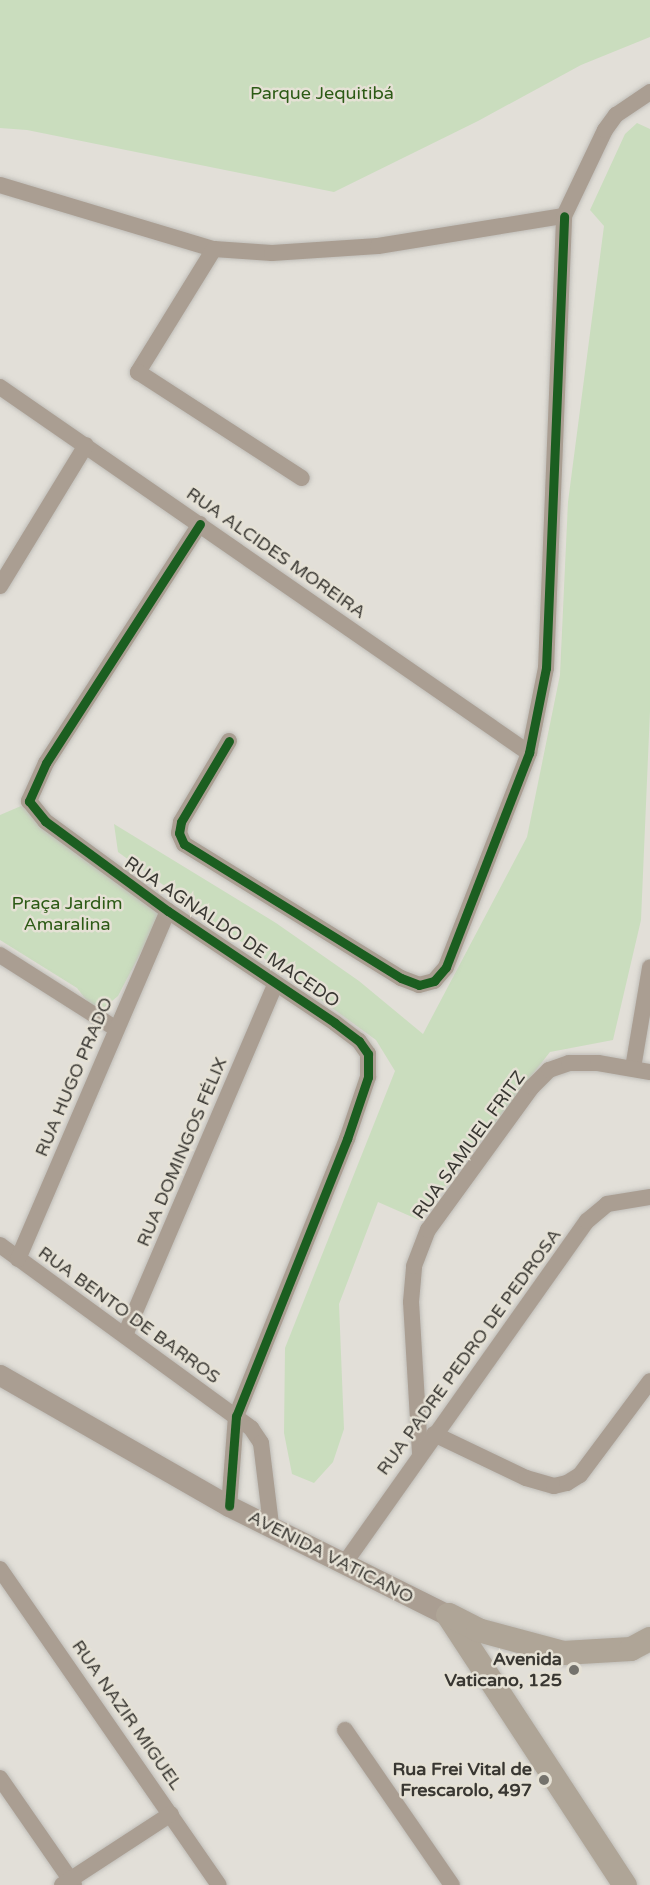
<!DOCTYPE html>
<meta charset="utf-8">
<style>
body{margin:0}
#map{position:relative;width:650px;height:1885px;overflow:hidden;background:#e2dfd8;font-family:"Varela Round",sans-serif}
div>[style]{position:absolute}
.green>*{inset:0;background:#caddbe}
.roads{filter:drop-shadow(0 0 2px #bfbdb8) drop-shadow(0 0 2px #bfbdb8)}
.minor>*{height:16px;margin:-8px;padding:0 8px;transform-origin:8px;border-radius:8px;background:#aa9e92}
.tertiary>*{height:21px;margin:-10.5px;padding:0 10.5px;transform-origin:10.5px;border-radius:10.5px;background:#aa9e92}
.secondary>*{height:24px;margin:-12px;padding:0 12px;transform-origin:12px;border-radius:12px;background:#afa597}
.cycleway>*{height:9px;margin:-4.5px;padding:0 4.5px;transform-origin:4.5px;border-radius:4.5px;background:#1b5e20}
.dots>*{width:16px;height:16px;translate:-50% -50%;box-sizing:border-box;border:3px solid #e5e1d5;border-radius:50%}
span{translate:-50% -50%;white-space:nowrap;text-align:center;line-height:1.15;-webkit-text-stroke:5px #e5e1d5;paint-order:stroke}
.park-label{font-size:18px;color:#2c5a15}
.street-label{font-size:18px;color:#393732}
.poi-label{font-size:18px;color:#393732;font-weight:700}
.right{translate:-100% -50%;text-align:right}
</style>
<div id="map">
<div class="green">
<div style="clip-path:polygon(0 0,650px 0,650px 37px,581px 65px,478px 121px,334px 192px,27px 130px,0 128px)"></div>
<div style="clip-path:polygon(637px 123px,650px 129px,650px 711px,641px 920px,613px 1040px,550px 1052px,419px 1220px,378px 1202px,339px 1304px,344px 1429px,333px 1462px,314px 1483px,292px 1474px,284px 1433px,285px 1348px,395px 1071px,376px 1040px,118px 852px,114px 824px,276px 923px,359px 981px,423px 1034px,527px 837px,560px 675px,568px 502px,604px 226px,590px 210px,625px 134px)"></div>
<div style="clip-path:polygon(21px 806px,162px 912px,118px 996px,100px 1011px,91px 1006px,77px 988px,0 940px,0 815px)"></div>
</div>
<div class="roads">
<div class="minor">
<div style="left:0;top:185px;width:223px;rotate:16.7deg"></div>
<div style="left:214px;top:249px;width:58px;rotate:3.9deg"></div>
<div style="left:272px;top:253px;width:106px;rotate:-3.8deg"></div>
<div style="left:378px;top:246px;width:188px;rotate:-9.2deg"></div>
<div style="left:564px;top:216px;width:95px;rotate:-64.5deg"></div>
<div style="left:605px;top:130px;width:19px;rotate:-54deg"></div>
<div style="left:616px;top:115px;width:41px;rotate:-34.1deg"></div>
<div style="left:214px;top:249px;width:145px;rotate:121.7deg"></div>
<div style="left:138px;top:372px;width:195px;rotate:32.9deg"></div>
<div style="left:0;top:387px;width:643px;rotate:34.68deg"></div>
<div style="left:200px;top:524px;width:284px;rotate:122.8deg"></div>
<div style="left:46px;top:763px;width:42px;rotate:114.1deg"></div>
<div style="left:29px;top:801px;width:26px;rotate:51deg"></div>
<div style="left:45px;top:821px;width:152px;rotate:36.2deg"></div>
<div style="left:168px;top:911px;width:201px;rotate:33.8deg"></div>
<div style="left:335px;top:1023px;width:30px;rotate:37deg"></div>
<div style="left:359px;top:1041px;width:16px;rotate:55deg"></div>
<div style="left:368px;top:1054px;width:23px;rotate:90deg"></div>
<div style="left:368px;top:1077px;width:65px;rotate:108.7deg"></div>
<div style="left:347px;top:1139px;width:298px;rotate:111.8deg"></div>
<div style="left:236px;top:1416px;width:90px;rotate:94.4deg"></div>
<div style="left:0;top:586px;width:165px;rotate:-58.6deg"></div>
<div style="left:229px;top:741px;width:94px;rotate:120.7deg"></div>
<div style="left:181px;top:822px;width:11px;rotate:100deg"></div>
<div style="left:179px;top:833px;width:12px;rotate:66deg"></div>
<div style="left:184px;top:844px;width:255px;rotate:31.7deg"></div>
<div style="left:401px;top:978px;width:19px;rotate:21deg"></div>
<div style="left:419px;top:985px;width:16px;rotate:-15deg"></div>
<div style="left:434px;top:981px;width:18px;rotate:-49deg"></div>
<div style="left:446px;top:967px;width:230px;rotate:-68.8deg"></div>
<div style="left:529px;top:753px;width:87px;rotate:-78.7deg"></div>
<div style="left:546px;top:668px;width:452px;rotate:-87.7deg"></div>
<div style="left:0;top:955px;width:136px;rotate:32.4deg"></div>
<div style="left:633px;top:1068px;width:102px;rotate:-80.4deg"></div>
<div style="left:0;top:1245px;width:311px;rotate:36.1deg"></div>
<div style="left:251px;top:1428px;width:18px;rotate:56deg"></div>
<div style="left:261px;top:1443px;width:83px;rotate:83deg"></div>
<div style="left:18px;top:1259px;width:379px;rotate:-66.7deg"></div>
<div style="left:125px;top:1335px;width:381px;rotate:-66.8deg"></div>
<div style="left:434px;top:1434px;width:102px;rotate:25.6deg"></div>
<div style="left:526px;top:1478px;width:29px;rotate:16deg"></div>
<div style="left:554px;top:1486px;width:13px;rotate:-13deg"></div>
<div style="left:567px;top:1483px;width:15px;rotate:-32deg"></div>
<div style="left:580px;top:1475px;width:117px;rotate:-53.3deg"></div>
<div style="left:420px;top:1453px;width:151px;rotate:-93.4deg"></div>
<div style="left:411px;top:1302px;width:36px;rotate:-85deg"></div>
<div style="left:414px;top:1266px;width:39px;rotate:-69deg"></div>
<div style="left:428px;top:1230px;width:177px;rotate:-54deg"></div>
<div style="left:532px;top:1087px;width:24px;rotate:-45deg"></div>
<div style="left:549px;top:1070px;width:21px;rotate:-19deg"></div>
<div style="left:569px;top:1063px;width:29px"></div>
<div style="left:598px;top:1063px;width:53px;rotate:9.8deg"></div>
<div style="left:344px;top:1564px;width:420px;rotate:-54.7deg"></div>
<div style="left:587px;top:1221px;width:26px;rotate:-40deg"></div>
<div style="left:607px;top:1204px;width:44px;rotate:-9.2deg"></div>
<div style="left:0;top:1569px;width:384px;rotate:55.3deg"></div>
<div style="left:345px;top:1730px;width:188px;rotate:55.4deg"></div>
<div style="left:0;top:1778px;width:130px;rotate:55.3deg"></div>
<div style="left:62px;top:1885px;width:130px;rotate:-33.1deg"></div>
</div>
<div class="tertiary">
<div style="left:0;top:1375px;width:264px;rotate:29.8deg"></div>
<div style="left:229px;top:1506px;width:245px;rotate:26.5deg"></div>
</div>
<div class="secondary">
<div style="left:448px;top:1615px;width:323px;rotate:56.8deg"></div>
<div style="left:449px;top:1615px;width:33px;rotate:27deg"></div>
<div style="left:478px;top:1630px;width:88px;rotate:15.1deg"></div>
<div style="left:563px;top:1653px;width:68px;rotate:-3.4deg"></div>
<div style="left:631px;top:1649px;width:21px;rotate:-28deg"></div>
</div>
</div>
<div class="cycleway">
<div style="left:200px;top:524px;width:284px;rotate:122.8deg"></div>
<div style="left:46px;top:763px;width:42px;rotate:114.1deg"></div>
<div style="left:29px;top:801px;width:26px;rotate:51deg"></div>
<div style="left:45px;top:821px;width:152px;rotate:36.2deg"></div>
<div style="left:168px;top:911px;width:201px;rotate:33.8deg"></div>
<div style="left:335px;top:1023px;width:30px;rotate:37deg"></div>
<div style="left:359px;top:1041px;width:16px;rotate:55deg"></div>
<div style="left:368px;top:1054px;width:23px;rotate:90deg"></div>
<div style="left:368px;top:1077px;width:65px;rotate:108.7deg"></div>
<div style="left:347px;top:1139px;width:298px;rotate:111.8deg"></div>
<div style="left:236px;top:1416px;width:90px;rotate:94.4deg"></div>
<div style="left:229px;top:741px;width:94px;rotate:120.7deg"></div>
<div style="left:181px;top:822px;width:11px;rotate:100deg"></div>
<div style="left:179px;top:833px;width:12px;rotate:66deg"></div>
<div style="left:184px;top:844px;width:255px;rotate:31.7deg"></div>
<div style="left:401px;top:978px;width:19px;rotate:21deg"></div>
<div style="left:419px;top:985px;width:16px;rotate:-15deg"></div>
<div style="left:434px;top:981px;width:18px;rotate:-49deg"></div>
<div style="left:446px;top:967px;width:230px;rotate:-68.8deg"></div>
<div style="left:529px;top:753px;width:87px;rotate:-78.7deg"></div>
<div style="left:546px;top:668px;width:452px;rotate:-87.7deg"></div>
</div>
<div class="dots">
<div style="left:574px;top:1670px;background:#74726c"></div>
<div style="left:544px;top:1780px;background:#74726c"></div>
</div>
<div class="park-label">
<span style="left:322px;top:93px">Parque Jequitibá</span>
<span style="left:67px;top:914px">Praça Jardim<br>Amaralina</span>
</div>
<div class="street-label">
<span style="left:276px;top:553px;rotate:35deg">RUA ALCIDES MOREIRA</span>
<span style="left:232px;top:932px;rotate:34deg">RUA AGNALDO DE MACEDO</span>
<span style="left:74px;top:1077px;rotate:-67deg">RUA HUGO PRADO</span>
<span style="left:469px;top:1145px;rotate:-54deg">RUA SAMUEL FRITZ</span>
<span style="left:182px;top:1152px;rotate:-67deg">RUA DOMINGOS FÉLIX</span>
<span style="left:129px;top:1315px;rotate:36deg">RUA BENTO DE BARROS</span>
<span style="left:469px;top:1352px;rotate:-54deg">RUA PADRE PEDRO DE PEDROSA</span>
<span style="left:331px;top:1557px;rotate:27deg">AVENIDA VATICANO</span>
<span style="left:127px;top:1715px;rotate:55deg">RUA NAZIR MIGUEL</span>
</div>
<div class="poi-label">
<span class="right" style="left:562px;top:1670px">Avenida<br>Vaticano, 125</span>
<span class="right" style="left:532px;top:1780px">Rua Frei Vital de<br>Frescarolo, 497</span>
</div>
</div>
